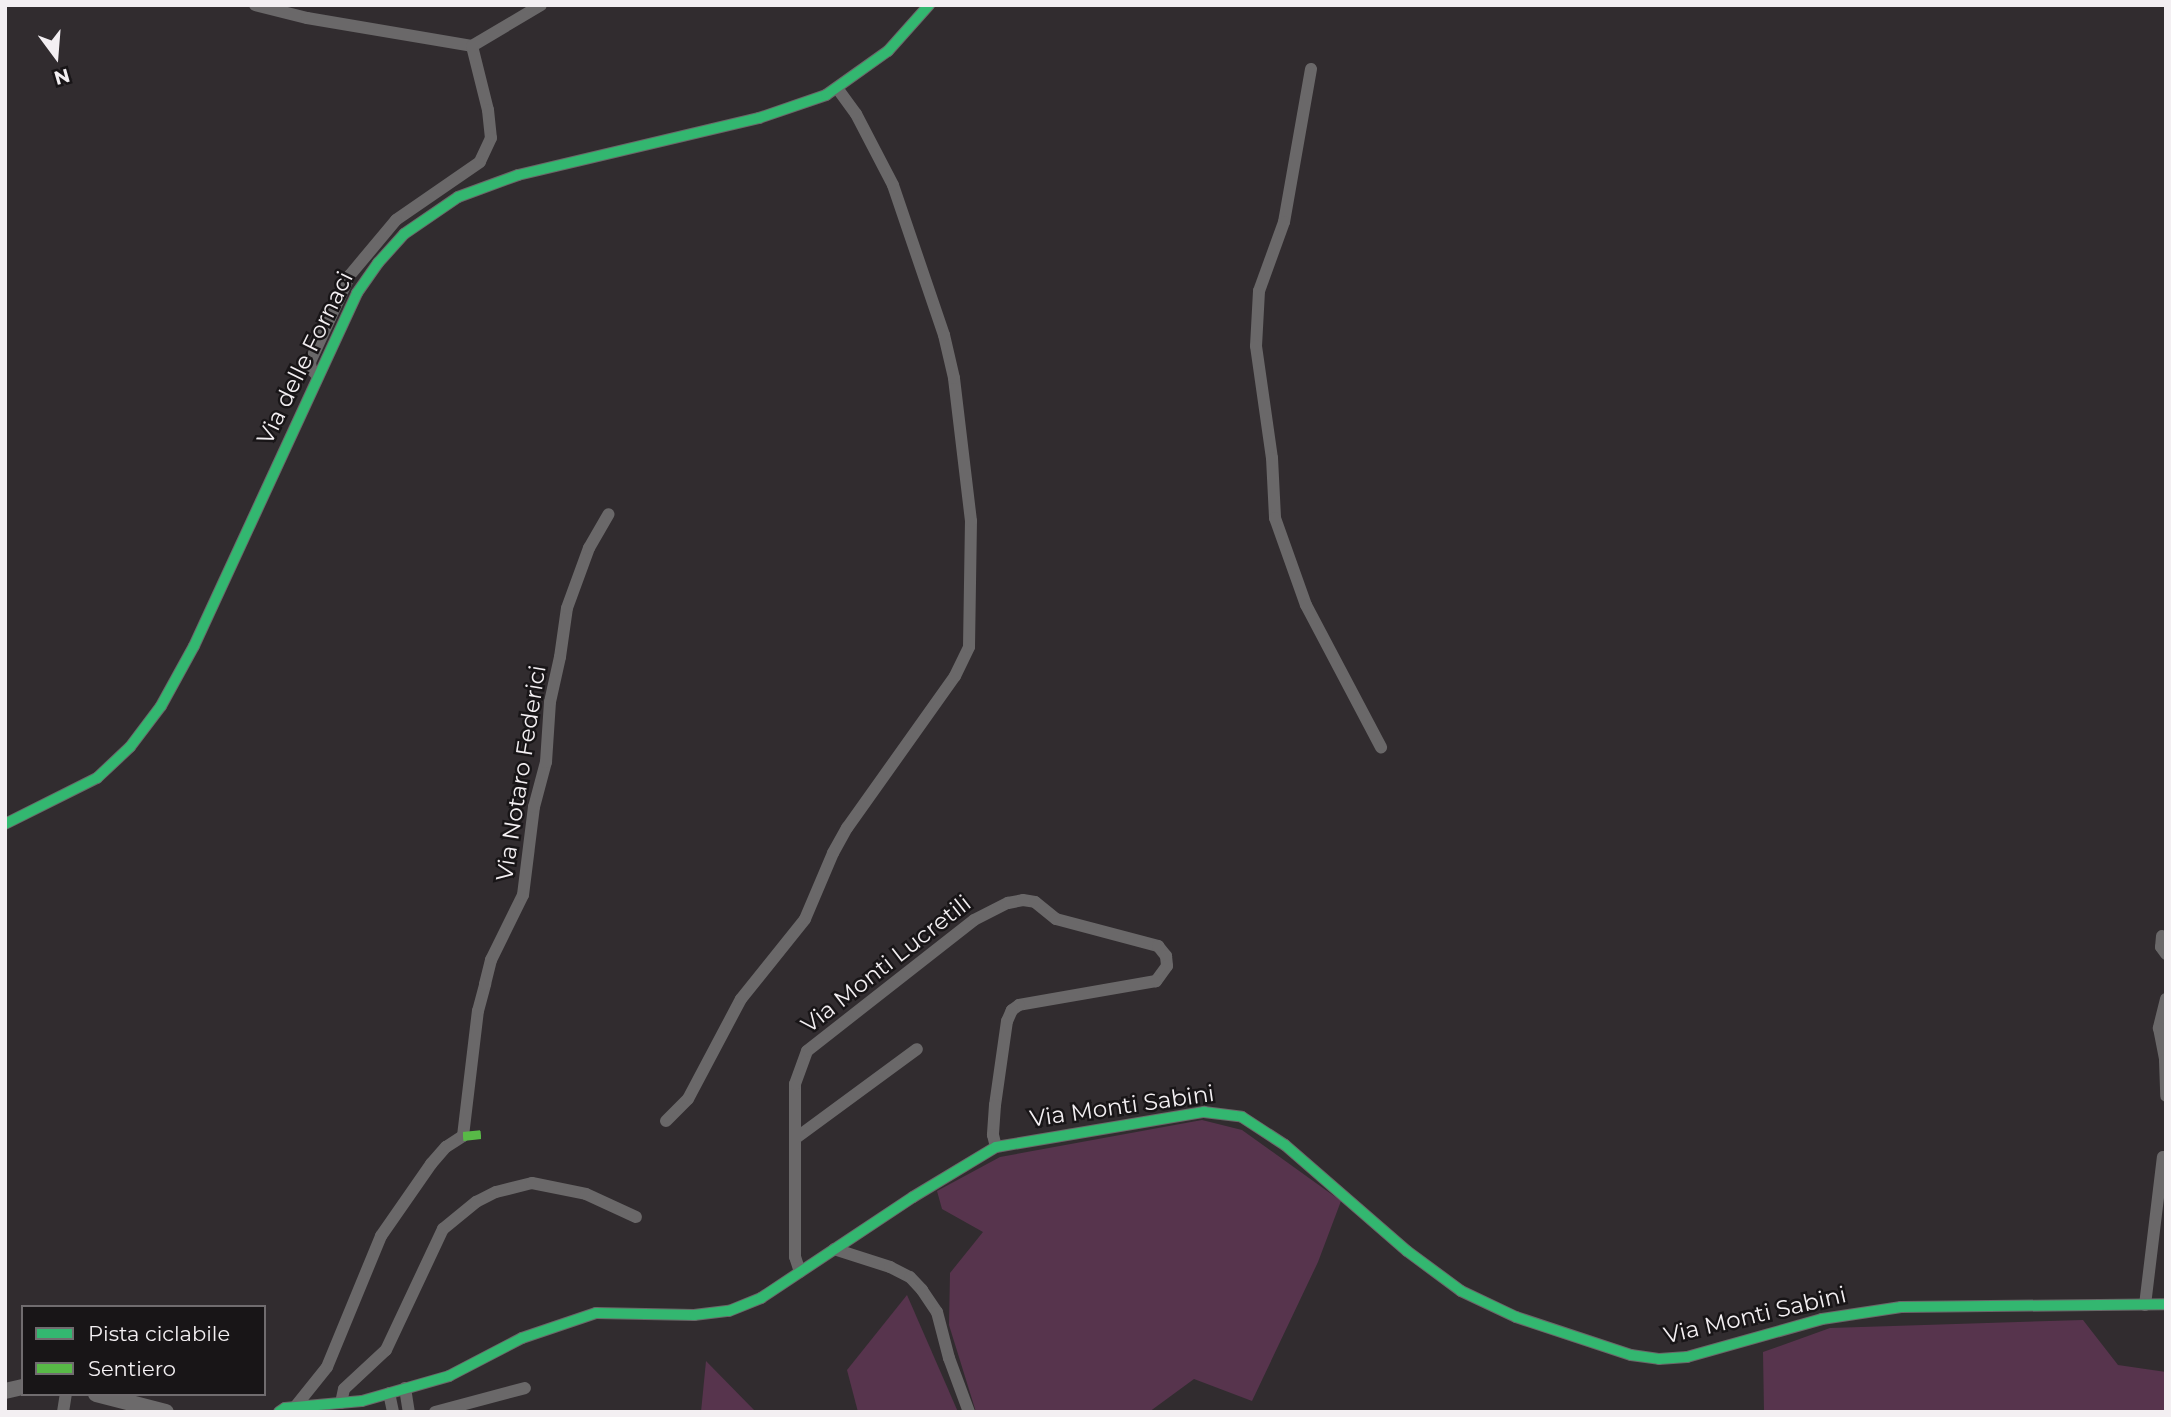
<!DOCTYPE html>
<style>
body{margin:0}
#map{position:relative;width:2171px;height:1417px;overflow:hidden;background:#312c2f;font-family:Montserrat,sans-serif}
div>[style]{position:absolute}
.green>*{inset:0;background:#57344d}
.street>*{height:12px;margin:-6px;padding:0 6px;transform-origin:6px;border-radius:6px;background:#6a6869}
.secondary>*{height:16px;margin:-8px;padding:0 8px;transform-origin:8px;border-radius:8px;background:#6c6a6b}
.quiet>*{height:9px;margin-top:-4.5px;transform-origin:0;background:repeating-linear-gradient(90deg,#58b947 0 18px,transparent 0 27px)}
.cycleway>*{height:10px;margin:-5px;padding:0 5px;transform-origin:5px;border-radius:5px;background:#33b770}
span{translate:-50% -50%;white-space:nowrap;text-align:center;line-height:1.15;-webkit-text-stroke:5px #181517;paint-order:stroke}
.street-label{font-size:23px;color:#f3eff2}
.frame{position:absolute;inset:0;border:7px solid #f3eff2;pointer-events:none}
.legend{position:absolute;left:21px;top:1305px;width:245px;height:91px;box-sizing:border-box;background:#181517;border:2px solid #706c6f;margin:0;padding:9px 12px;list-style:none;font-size:21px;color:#f3eff2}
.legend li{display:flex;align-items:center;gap:14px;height:35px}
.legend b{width:35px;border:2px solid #706c6f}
.north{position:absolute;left:21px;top:21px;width:70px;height:70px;-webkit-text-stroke:5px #181517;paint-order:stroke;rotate:164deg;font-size:19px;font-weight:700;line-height:28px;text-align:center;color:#f3eff2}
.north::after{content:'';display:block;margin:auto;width:24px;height:32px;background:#f3eff2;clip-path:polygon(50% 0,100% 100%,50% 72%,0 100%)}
</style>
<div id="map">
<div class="green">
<div style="clip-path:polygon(1202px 1120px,1242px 1130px,1341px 1201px,1318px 1262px,1252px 1401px,1194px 1379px,1149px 1412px,976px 1412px,949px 1325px,950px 1273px,983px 1232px,942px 1209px,937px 1191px,1000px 1157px)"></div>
<div style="clip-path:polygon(907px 1295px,958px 1412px,858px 1412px,847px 1370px)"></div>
<div style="clip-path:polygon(2083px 1320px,2118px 1365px,2166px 1372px,2166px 1412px,1764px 1412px,1763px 1352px,1830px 1328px)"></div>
<div style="clip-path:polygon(706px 1361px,756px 1412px,701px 1412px)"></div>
</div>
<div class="street">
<div style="left:255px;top:5px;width:54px;rotate:14deg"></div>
<div style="left:307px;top:18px;width:167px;rotate:9.6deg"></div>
<div style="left:472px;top:46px;width:66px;rotate:76deg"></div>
<div style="left:488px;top:110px;width:28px;rotate:84deg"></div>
<div style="left:491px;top:138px;width:26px;rotate:115deg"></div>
<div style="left:480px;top:162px;width:102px;rotate:145.4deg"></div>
<div style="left:396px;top:220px;width:72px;rotate:129.9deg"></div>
<div style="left:350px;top:275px;width:96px;rotate:114.7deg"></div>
<div style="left:310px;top:362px;width:7px;rotate:82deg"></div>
<div style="left:311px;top:369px;width:8px;rotate:45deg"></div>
<div style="left:472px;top:46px;width:80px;rotate:-30.7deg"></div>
<div style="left:1311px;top:69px;width:155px;rotate:100deg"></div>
<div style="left:1284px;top:222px;width:73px;rotate:109.9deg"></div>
<div style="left:1259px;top:291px;width:55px;rotate:93.1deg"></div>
<div style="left:1256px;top:346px;width:113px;rotate:81.9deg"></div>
<div style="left:1272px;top:458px;width:60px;rotate:87.1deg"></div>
<div style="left:1275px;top:518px;width:92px;rotate:70.4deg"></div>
<div style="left:1306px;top:605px;width:161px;rotate:62.2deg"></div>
<div style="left:5px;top:824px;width:103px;rotate:-26.6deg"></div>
<div style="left:97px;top:778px;width:45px;rotate:-43.2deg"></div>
<div style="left:130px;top:747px;width:51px;rotate:-52.9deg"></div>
<div style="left:161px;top:706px;width:68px;rotate:-61.2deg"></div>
<div style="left:194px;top:646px;width:389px;rotate:-65.2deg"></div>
<div style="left:357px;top:293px;width:37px;rotate:-55deg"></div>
<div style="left:378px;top:263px;width:39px;rotate:-48deg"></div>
<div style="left:404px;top:234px;width:65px;rotate:-34.4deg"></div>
<div style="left:458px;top:197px;width:64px;rotate:-20.1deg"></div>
<div style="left:518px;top:175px;width:248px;rotate:-13.3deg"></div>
<div style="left:759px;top:118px;width:71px;rotate:-18.9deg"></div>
<div style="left:826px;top:95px;width:76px;rotate:-35.4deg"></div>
<div style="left:888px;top:51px;width:62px;rotate:-48.3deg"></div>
<div style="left:2162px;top:936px;width:11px;rotate:95deg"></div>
<div style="left:2161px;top:947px;width:9px;rotate:54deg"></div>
<div style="left:2166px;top:999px;width:30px;rotate:104deg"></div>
<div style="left:2159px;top:1028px;width:33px;rotate:79deg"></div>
<div style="left:2165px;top:1060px;width:36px;rotate:88deg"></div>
<div style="left:666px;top:1121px;width:31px;rotate:-45deg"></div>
<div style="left:688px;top:1099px;width:113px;rotate:-62.1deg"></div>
<div style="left:741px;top:999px;width:102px;rotate:-51.3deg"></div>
<div style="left:805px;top:919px;width:72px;rotate:-67deg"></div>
<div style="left:833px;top:853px;width:29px;rotate:-61deg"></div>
<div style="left:847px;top:828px;width:186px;rotate:-54.6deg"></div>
<div style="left:955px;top:676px;width:32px;rotate:-64deg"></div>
<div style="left:969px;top:647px;width:126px;rotate:-89.1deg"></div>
<div style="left:971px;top:521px;width:144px;rotate:-96.8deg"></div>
<div style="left:954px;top:378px;width:44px;rotate:-103.1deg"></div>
<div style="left:944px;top:335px;width:158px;rotate:-108.8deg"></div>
<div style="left:893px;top:185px;width:80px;rotate:-117.5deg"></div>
<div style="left:856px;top:114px;width:31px;rotate:-126deg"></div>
<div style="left:796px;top:1138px;width:150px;rotate:-36.3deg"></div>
<div style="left:834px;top:1249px;width:59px;rotate:17.8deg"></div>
<div style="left:890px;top:1267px;width:22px;rotate:27deg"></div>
<div style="left:910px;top:1277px;width:18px;rotate:47deg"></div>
<div style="left:922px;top:1290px;width:27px;rotate:56deg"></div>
<div style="left:937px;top:1312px;width:48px;rotate:75.4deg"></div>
<div style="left:949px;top:1358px;width:58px;rotate:69.7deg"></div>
<div style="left:800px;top:1272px;width:16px;rotate:-108deg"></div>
<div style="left:795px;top:1257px;width:173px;rotate:-90deg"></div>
<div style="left:795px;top:1084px;width:35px;rotate:-70deg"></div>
<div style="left:807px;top:1051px;width:212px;rotate:-38.1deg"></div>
<div style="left:974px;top:920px;width:38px;rotate:-27deg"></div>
<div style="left:1008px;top:903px;width:15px;rotate:-11deg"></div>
<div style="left:1023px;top:900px;width:12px;rotate:9deg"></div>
<div style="left:1035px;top:902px;width:27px;rotate:39deg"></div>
<div style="left:1056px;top:919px;width:106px;rotate:14.8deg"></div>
<div style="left:1158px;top:946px;width:13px;rotate:51deg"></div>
<div style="left:1166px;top:956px;width:10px;rotate:84deg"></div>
<div style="left:1167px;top:966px;width:19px;rotate:126deg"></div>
<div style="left:1156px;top:981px;width:139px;rotate:170.1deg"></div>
<div style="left:1019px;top:1005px;width:9px;rotate:144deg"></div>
<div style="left:1012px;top:1010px;width:12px;rotate:114deg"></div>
<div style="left:1007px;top:1021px;width:85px;rotate:98.1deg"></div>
<div style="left:995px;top:1105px;width:30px;rotate:94deg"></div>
<div style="left:993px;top:1135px;width:12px;rotate:76deg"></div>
<div style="left:2145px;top:1305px;width:149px;rotate:-83.1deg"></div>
<div style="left:405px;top:1388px;width:24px;rotate:81deg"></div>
<div style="left:389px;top:1393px;width:19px;rotate:78deg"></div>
<div style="left:341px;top:1403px;width:14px;rotate:-78deg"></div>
<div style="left:344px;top:1389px;width:57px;rotate:-42.9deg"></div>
<div style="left:386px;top:1350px;width:134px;rotate:-64.8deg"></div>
<div style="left:443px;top:1229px;width:43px;rotate:-39.3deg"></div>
<div style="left:476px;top:1202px;width:22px;rotate:-27deg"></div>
<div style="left:496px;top:1192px;width:37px;rotate:-14deg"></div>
<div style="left:532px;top:1183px;width:55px;rotate:11.5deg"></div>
<div style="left:586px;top:1194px;width:55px;rotate:24.7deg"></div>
<div style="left:295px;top:1407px;width:51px;rotate:-51.3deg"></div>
<div style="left:327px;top:1367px;width:142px;rotate:-67.6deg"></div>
<div style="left:381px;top:1236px;width:88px;rotate:-55.2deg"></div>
<div style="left:431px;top:1164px;width:23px;rotate:-49deg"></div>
<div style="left:446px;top:1147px;width:20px;rotate:-33deg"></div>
<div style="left:463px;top:1136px;width:126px;rotate:-83.2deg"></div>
<div style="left:478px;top:1011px;width:28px;rotate:-75deg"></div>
<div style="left:485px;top:984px;width:25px;rotate:-76deg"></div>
<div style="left:491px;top:960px;width:72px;rotate:-63.8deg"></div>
<div style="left:523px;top:895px;width:89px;rotate:-82.9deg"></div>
<div style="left:534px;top:807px;width:47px;rotate:-75.1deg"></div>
<div style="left:546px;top:762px;width:60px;rotate:-86.2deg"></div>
<div style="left:550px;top:702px;width:46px;rotate:-77.5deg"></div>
<div style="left:560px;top:657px;width:49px;rotate:-81.9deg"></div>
<div style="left:567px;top:608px;width:64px;rotate:-69.9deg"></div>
<div style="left:589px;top:548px;width:39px;rotate:-60deg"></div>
<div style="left:63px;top:1412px;width:18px;rotate:-81deg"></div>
<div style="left:279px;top:1412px;width:7px;rotate:-34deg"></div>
<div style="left:285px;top:1408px;width:77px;rotate:-5.2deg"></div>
<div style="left:362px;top:1401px;width:91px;rotate:-16deg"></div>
<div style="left:449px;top:1376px;width:82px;rotate:-27.5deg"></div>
<div style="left:522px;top:1338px;width:78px;rotate:-18.7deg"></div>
<div style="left:596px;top:1313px;width:98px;rotate:1.2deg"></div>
<div style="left:694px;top:1315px;width:35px;rotate:-7deg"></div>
<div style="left:729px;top:1311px;width:35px;rotate:-22deg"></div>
<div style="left:761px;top:1298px;width:182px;rotate:-33.6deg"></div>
<div style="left:913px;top:1197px;width:97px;rotate:-31.1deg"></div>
<div style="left:996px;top:1147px;width:211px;rotate:-9.6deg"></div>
<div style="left:1204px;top:1112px;width:38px;rotate:7deg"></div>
<div style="left:1242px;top:1117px;width:51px;rotate:33.1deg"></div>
<div style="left:1285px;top:1145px;width:162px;rotate:41deg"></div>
<div style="left:1407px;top:1251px;width:67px;rotate:36.5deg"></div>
<div style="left:1461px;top:1291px;width:61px;rotate:25.3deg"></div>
<div style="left:1516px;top:1317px;width:121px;rotate:18.3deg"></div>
<div style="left:1631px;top:1355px;width:28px;rotate:8deg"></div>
<div style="left:1659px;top:1359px;width:28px;rotate:-4deg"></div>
<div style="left:1687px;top:1357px;width:140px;rotate:-15.7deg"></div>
<div style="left:1822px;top:1319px;width:80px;rotate:-8.6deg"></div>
<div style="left:1901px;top:1307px;width:265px;rotate:-0.6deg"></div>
<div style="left:435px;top:1412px;width:93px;rotate:-14.9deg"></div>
</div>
<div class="secondary">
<div style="left:5px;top:1391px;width:18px;rotate:-13deg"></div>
<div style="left:96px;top:1394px;width:72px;rotate:14.4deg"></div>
</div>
<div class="quiet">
<div style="left:463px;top:1136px;width:18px;rotate:-6deg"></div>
</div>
<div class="cycleway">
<div style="left:5px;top:824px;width:103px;rotate:-26.6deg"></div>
<div style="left:97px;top:778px;width:45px;rotate:-43.2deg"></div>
<div style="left:130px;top:747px;width:51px;rotate:-52.9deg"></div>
<div style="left:161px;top:706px;width:68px;rotate:-61.2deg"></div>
<div style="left:194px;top:646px;width:389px;rotate:-65.2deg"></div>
<div style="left:357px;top:293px;width:37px;rotate:-55deg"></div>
<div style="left:378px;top:263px;width:39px;rotate:-48deg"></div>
<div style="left:404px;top:234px;width:65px;rotate:-34.4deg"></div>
<div style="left:458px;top:197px;width:64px;rotate:-20.1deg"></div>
<div style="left:518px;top:175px;width:248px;rotate:-13.3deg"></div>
<div style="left:759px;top:118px;width:71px;rotate:-18.9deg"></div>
<div style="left:826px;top:95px;width:76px;rotate:-35.4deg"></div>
<div style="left:888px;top:51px;width:62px;rotate:-48.3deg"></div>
<div style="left:279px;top:1412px;width:7px;rotate:-34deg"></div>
<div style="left:285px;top:1408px;width:77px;rotate:-5.2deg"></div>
<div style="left:362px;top:1401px;width:91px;rotate:-16deg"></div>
<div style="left:449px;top:1376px;width:82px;rotate:-27.5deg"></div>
<div style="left:522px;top:1338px;width:78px;rotate:-18.7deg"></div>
<div style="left:596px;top:1313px;width:98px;rotate:1.2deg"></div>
<div style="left:694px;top:1315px;width:35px;rotate:-7deg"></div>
<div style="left:729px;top:1311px;width:35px;rotate:-22deg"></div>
<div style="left:761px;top:1298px;width:182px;rotate:-33.6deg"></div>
<div style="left:913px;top:1197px;width:97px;rotate:-31.1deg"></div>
<div style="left:996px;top:1147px;width:211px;rotate:-9.6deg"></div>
<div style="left:1204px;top:1112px;width:38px;rotate:7deg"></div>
<div style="left:1242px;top:1117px;width:51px;rotate:33.1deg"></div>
<div style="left:1285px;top:1145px;width:162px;rotate:41deg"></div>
<div style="left:1407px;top:1251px;width:67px;rotate:36.5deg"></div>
<div style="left:1461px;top:1291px;width:61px;rotate:25.3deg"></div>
<div style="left:1516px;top:1317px;width:121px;rotate:18.3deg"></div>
<div style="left:1631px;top:1355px;width:28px;rotate:8deg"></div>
<div style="left:1659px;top:1359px;width:28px;rotate:-4deg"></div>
<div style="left:1687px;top:1357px;width:140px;rotate:-15.7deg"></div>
<div style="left:1822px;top:1319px;width:80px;rotate:-8.6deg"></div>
<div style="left:1901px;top:1307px;width:265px;rotate:-0.6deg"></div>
</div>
<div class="street-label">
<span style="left:305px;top:358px;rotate:-64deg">Via delle Fornaci</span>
<span style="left:521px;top:773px;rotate:-81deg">Via Notaro Federici</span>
<span style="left:886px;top:964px;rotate:-38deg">Via Monti Lucretili</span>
<span style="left:1122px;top:1106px;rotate:-8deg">Via Monti Sabini</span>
<span style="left:1755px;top:1315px;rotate:-13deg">Via Monti Sabini</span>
</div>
<div class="frame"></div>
<ul class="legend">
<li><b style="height:9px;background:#33b770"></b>Pista ciclabile</li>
<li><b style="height:9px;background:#58b947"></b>Sentiero</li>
</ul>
<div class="north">N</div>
</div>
